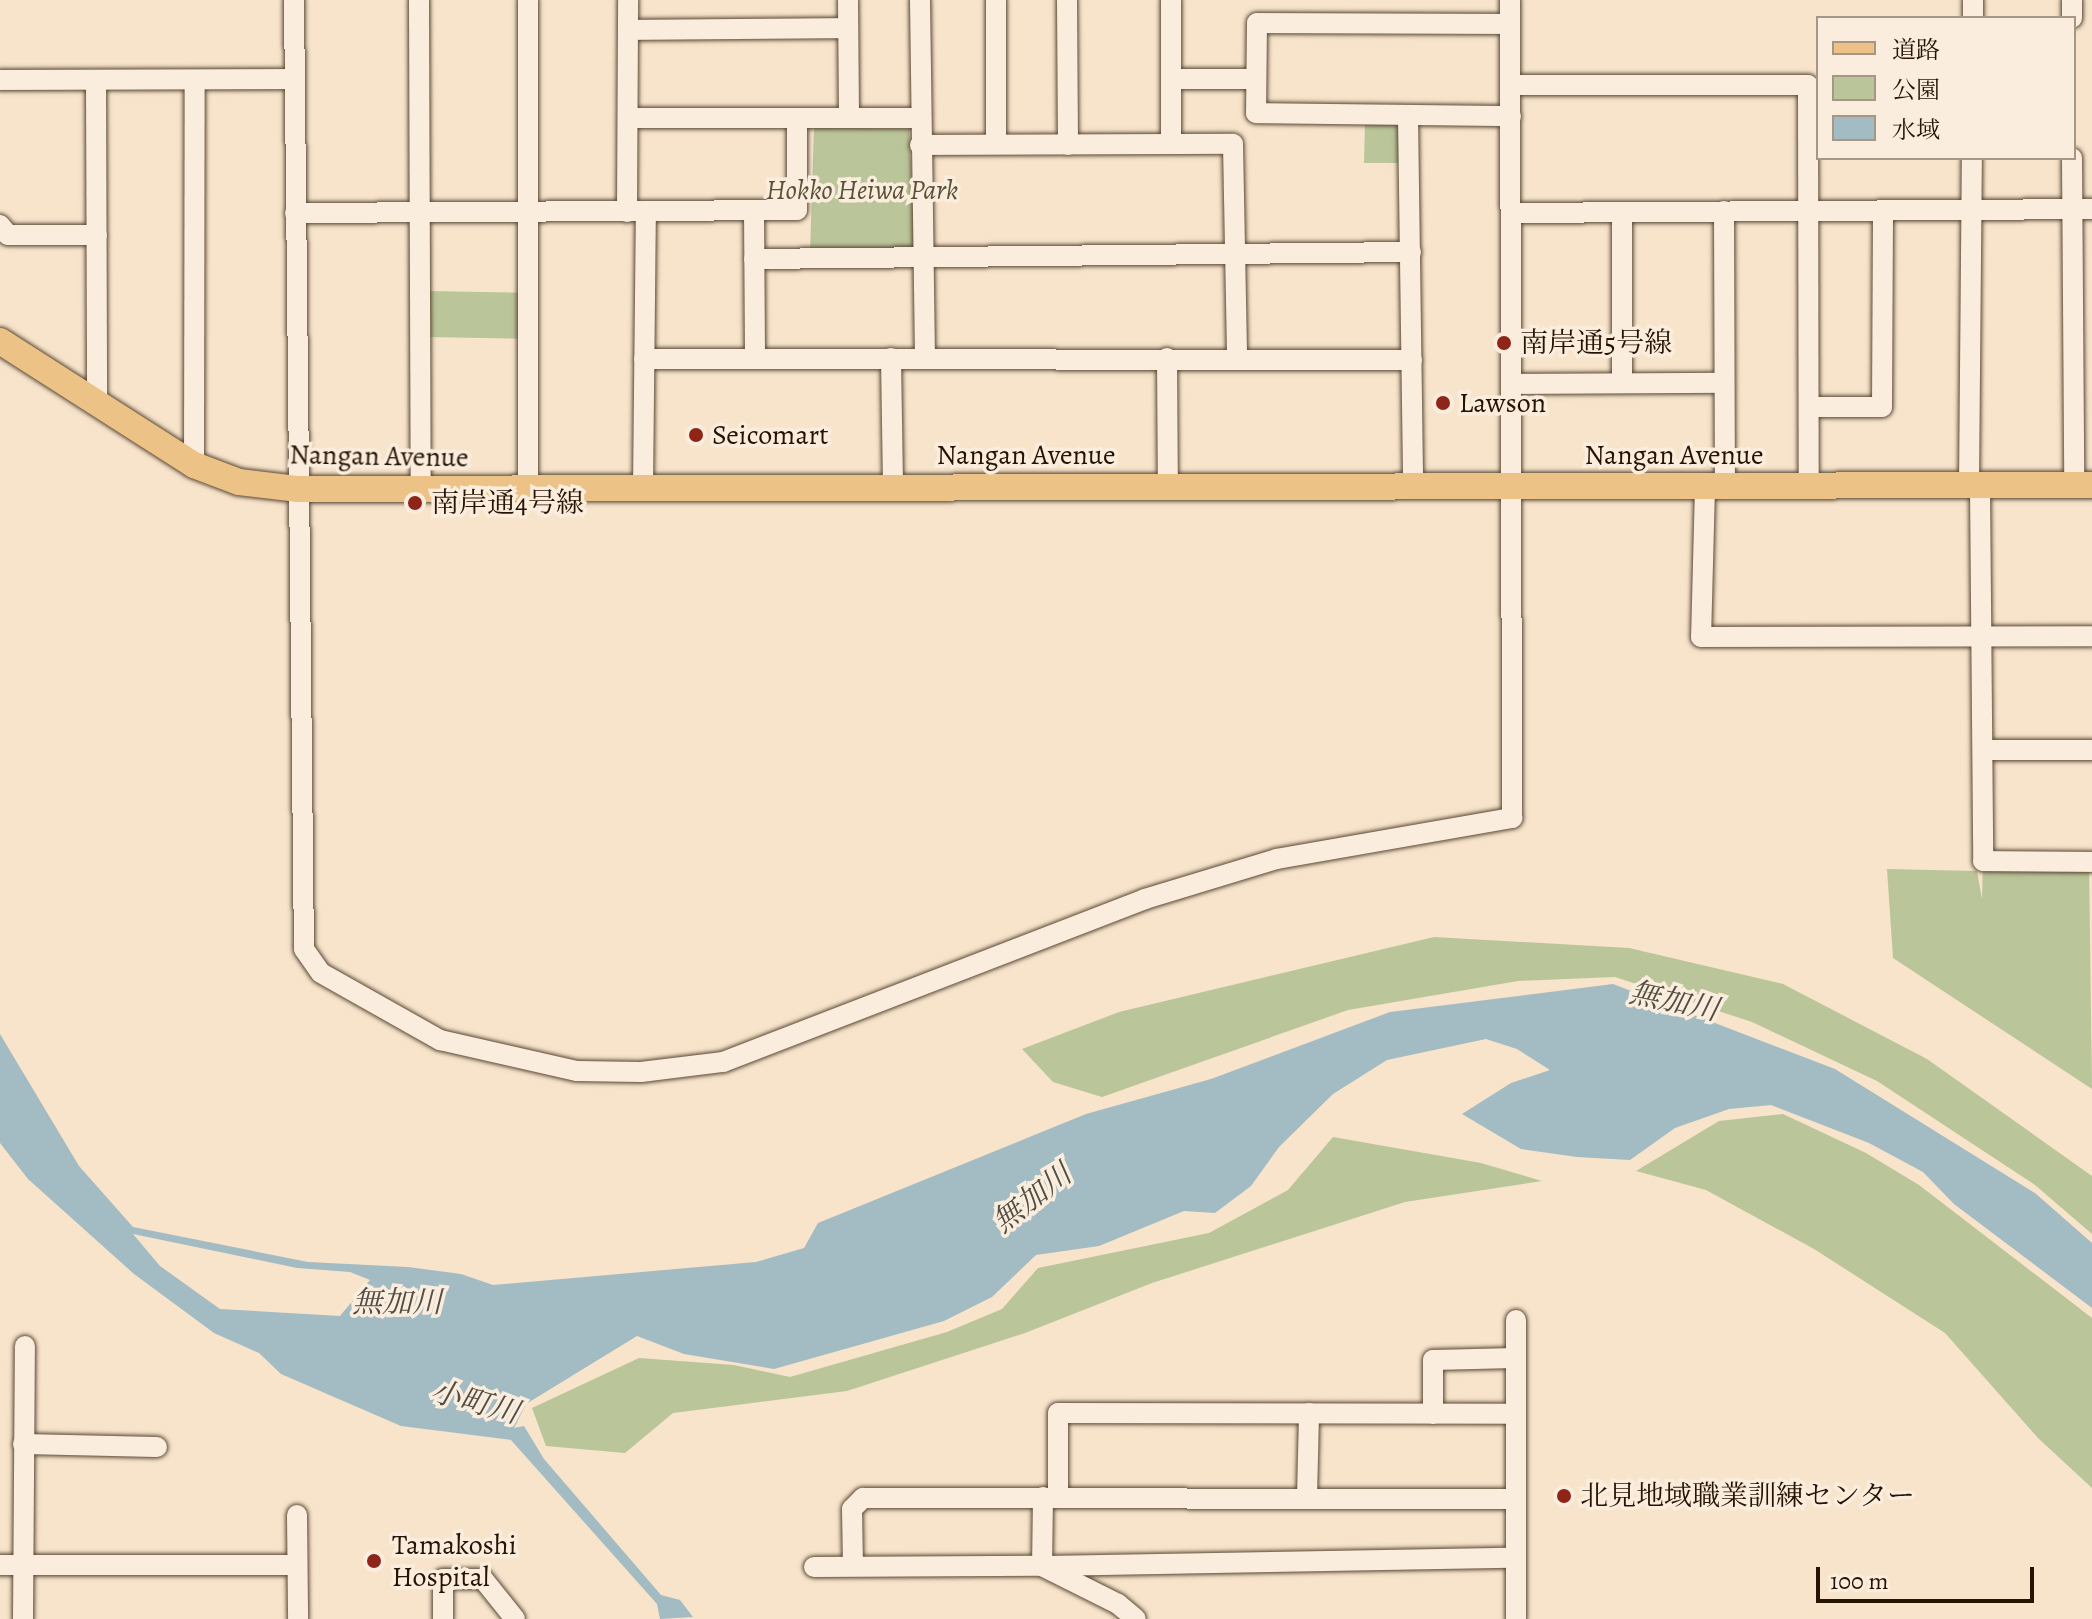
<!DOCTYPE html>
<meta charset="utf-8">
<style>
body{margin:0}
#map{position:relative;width:2092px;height:1619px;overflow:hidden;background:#f7e4cb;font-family:Alegreya,"Noto Serif JP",serif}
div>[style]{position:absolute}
.green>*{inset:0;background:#bac599;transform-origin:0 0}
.water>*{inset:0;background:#a3bbc2}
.roads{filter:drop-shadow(0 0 2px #5a4834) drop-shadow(0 0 2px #5a4834)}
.minor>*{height:20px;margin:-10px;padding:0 10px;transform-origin:10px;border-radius:10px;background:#faeddd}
.major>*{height:26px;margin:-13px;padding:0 13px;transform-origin:13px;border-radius:13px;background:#ecc286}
.dots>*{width:22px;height:22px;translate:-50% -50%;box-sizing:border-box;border:4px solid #faeddd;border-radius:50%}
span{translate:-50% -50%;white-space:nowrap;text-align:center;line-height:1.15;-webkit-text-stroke:7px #faeddd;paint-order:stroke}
.park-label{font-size:28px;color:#5a5237;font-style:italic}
.poi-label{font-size:28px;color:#261402}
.left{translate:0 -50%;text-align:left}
.street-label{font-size:28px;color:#261402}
.water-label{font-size:30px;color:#524e45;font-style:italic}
.legend{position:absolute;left:1816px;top:16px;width:260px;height:144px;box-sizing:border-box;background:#faeddd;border:2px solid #a59685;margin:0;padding:10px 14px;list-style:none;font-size:24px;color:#261402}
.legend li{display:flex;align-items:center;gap:16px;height:40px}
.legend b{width:40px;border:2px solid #a59685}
.scale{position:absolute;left:1816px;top:1567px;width:218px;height:36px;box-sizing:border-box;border:4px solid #261402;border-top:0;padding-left:10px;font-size:24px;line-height:28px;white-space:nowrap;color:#261402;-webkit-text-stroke:6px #faeddd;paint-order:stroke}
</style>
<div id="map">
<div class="green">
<div style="clip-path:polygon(1365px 122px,1393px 122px,1401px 128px,1400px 163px,1364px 163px)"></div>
<div style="clip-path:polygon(814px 128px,909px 129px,915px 246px,908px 251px,810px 252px)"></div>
<div style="left:428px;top:291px;width:94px;height:46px;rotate:1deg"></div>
<div style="clip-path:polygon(1983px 861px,2089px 862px,2092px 1089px,1893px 958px,1887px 869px,1977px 871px,1982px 899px)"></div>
<div style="clip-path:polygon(1434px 937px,1629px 948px,1783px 984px,1927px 1059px,2092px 1176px,2092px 1234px,2035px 1185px,1877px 1081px,1752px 1022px,1615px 977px,1518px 981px,1348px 1010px,1102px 1097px,1053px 1082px,1022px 1049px,1119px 1012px)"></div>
<div style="clip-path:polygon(1783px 1114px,1866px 1153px,1919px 1185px,2092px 1318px,2092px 1488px,2038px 1438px,1945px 1333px,1814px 1249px,1706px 1190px,1636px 1171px,1719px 1121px)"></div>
<div style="clip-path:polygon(1333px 1137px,1481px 1163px,1542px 1181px,1405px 1202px,1152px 1283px,1025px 1333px,847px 1391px,673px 1413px,625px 1453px,546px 1446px,532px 1408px,639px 1358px,734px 1365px,790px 1377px,947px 1332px,1002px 1309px,1038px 1268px,1209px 1233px,1288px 1190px)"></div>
</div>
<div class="water">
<div style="clip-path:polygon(evenodd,1613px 984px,1835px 1069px,2035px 1193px,2092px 1243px,2092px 1308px,1954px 1204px,1923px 1172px,1869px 1143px,1771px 1105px,1729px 1109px,1675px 1128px,1630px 1160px,1577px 1157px,1521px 1149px,1462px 1114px,1511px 1083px,1550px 1070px,1517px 1049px,1486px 1039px,1387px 1060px,1333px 1094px,1279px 1147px,1251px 1186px,1215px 1213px,1184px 1211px,1099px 1246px,1036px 1255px,992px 1297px,944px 1321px,774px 1369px,684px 1354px,637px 1336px,526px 1404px,514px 1428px,524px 1426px,544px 1459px,661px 1595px,680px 1600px,693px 1617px,660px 1619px,657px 1604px,511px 1440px,401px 1426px,281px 1374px,259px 1353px,214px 1333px,134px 1274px,28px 1179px,0 1143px,0 1034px,79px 1166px,133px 1227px,308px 1262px,408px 1267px,461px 1274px,493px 1285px,756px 1262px,804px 1248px,818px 1223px,1086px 1114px,1211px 1079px,1390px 1012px,1613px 984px,133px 1234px,297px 1268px,350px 1272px,370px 1280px,340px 1316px,220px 1309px,160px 1266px,133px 1234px)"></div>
</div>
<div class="roads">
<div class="minor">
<div style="left:294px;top:0;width:949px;rotate:89.4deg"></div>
<div style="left:304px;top:949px;width:29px;rotate:55deg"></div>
<div style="left:321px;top:973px;width:137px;rotate:29.4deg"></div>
<div style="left:440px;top:1040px;width:140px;rotate:12.8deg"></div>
<div style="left:577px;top:1071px;width:64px;rotate:0.9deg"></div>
<div style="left:641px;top:1072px;width:83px;rotate:-7deg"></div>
<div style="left:723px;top:1062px;width:452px;rotate:-21.1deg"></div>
<div style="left:1145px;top:899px;width:138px;rotate:-16.9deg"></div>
<div style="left:1277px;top:859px;width:239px;rotate:-9.9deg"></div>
<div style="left:1512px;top:818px;width:818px;rotate:-90.14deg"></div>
<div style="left:419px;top:0;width:490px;rotate:89.8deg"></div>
<div style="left:848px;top:0;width:118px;rotate:89.5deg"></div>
<div style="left:920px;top:0;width:357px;rotate:89.2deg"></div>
<div style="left:1067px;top:0;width:145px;rotate:89.6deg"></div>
<div style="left:1171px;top:0;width:144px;rotate:90deg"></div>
<div style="left:1973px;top:18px;width:18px;rotate:-90deg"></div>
<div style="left:2072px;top:18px;width:18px;rotate:-90deg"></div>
<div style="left:1510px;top:24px;width:253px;rotate:-179.8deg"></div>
<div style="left:1257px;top:23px;width:90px;rotate:90.6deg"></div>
<div style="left:1256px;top:113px;width:255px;rotate:0.7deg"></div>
<div style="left:629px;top:30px;width:219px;rotate:-0.5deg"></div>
<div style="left:1172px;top:79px;width:84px"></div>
<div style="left:0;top:80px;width:294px;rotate:-0.2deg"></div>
<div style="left:96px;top:80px;width:324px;rotate:89.8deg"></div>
<div style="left:1511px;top:85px;width:297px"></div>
<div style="left:1808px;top:85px;width:400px;rotate:89.9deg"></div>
<div style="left:1408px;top:116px;width:372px;rotate:89.2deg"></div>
<div style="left:628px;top:118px;width:292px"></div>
<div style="left:996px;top:144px;width:144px;rotate:-90deg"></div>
<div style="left:920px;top:145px;width:313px;rotate:-0.2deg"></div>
<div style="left:1233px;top:144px;width:213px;rotate:88.9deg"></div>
<div style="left:2072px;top:158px;width:327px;rotate:89.6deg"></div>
<div style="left:754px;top:211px;width:146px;rotate:89.6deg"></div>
<div style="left:1724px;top:211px;width:276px;rotate:89.8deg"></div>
<div style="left:627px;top:212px;width:212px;rotate:-89.7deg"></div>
<div style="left:295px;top:213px;width:502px;rotate:-0.34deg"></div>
<div style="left:797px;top:210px;width:92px;rotate:-90deg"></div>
<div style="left:1511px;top:213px;width:581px;rotate:-0.39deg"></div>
<div style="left:0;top:225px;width:13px;rotate:51deg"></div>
<div style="left:8px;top:235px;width:89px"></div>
<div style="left:754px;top:259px;width:657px;rotate:-0.61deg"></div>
<div style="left:891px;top:358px;width:129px;rotate:89.1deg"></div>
<div style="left:1167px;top:358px;width:129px;rotate:89.6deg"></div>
<div style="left:644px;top:359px;width:768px;rotate:0.07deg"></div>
<div style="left:1622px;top:383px;width:171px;rotate:-90deg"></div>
<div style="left:1512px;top:384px;width:212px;rotate:-0.3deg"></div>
<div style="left:1809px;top:407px;width:73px"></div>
<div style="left:1882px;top:407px;width:197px;rotate:-89.7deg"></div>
<div style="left:194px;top:465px;width:384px;rotate:-89.9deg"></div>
<div style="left:1969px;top:486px;width:328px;rotate:-89.5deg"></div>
<div style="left:1705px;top:487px;width:150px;rotate:91.5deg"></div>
<div style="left:1701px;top:637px;width:391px;rotate:-0.1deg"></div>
<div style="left:1980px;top:487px;width:374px;rotate:89.5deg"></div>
<div style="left:1983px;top:861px;width:109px;rotate:0.5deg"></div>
<div style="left:528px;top:488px;width:488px;rotate:-90deg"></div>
<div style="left:643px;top:488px;width:276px;rotate:-89.4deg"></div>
<div style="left:1986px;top:750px;width:106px"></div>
<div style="left:1433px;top:1414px;width:54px;rotate:-90deg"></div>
<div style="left:1433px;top:1360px;width:82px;rotate:-1.4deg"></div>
<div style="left:23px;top:1444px;width:134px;rotate:1.3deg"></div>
<div style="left:1043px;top:1497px;width:69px;rotate:90.8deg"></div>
<div style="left:1042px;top:1566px;width:472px;rotate:-1deg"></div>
<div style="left:1058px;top:1497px;width:84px;rotate:-90deg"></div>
<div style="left:1058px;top:1413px;width:456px;rotate:0.1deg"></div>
<div style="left:1307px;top:1497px;width:84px;rotate:-88.6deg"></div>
<div style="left:297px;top:1515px;width:104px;rotate:89.4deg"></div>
<div style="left:0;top:1565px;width:297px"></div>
<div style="left:853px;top:1566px;width:57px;rotate:-91deg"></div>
<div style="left:852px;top:1509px;width:16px;rotate:-45deg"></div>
<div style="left:863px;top:1498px;width:651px;rotate:0.09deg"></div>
<div style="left:814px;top:1567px;width:228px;rotate:-0.3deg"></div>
<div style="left:1042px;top:1566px;width:85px;rotate:26.6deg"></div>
<div style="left:1118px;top:1604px;width:23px;rotate:40deg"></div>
<div style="left:23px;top:1619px;width:273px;rotate:-89.6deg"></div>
<div style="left:443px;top:1619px;width:40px;rotate:-90deg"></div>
<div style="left:443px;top:1579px;width:40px"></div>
<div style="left:483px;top:1579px;width:51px;rotate:51.3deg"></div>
<div style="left:1516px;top:1619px;width:299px;rotate:-90deg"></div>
</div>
<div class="major">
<div style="left:0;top:341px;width:230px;rotate:32.6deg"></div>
<div style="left:194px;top:465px;width:48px;rotate:20.7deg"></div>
<div style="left:239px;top:482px;width:58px;rotate:6.9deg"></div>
<div style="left:297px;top:489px;width:1795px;rotate:-0.13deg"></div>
</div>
</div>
<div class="dots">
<div style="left:1504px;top:343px;background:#8f2418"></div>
<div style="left:1443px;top:403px;background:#8f2418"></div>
<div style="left:696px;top:435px;background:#8f2418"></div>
<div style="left:415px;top:503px;background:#8f2418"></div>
<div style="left:1564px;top:1496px;background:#8f2418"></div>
<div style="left:374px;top:1561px;background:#8f2418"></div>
</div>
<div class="park-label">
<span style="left:862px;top:190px">Hokko Heiwa Park</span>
</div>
<div class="poi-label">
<span class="left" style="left:1520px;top:343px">南岸通5号線</span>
<span class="left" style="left:1459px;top:403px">Lawson</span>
<span class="left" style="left:712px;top:435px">Seicomart</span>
<span class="left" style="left:431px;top:503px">南岸通4号線</span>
<span class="left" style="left:1580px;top:1496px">北見地域職業訓練センター</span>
<span class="left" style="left:392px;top:1561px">Tamakoshi<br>Hospital</span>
</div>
<div class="street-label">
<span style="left:1026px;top:455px">Nangan Avenue</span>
<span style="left:1674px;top:455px">Nangan Avenue</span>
<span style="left:379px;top:456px;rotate:1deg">Nangan Avenue</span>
</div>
<div class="water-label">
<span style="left:1674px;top:1001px;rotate:12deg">無加川</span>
<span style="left:1032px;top:1198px;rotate:-38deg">無加川</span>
<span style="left:397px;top:1302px">無加川</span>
<span style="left:475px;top:1402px;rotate:15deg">小町川</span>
</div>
<ul class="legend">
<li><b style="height:10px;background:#ecc286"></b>道路</li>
<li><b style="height:22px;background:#bac599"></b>公園</li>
<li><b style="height:22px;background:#a3bbc2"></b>水域</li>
</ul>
<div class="scale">100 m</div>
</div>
